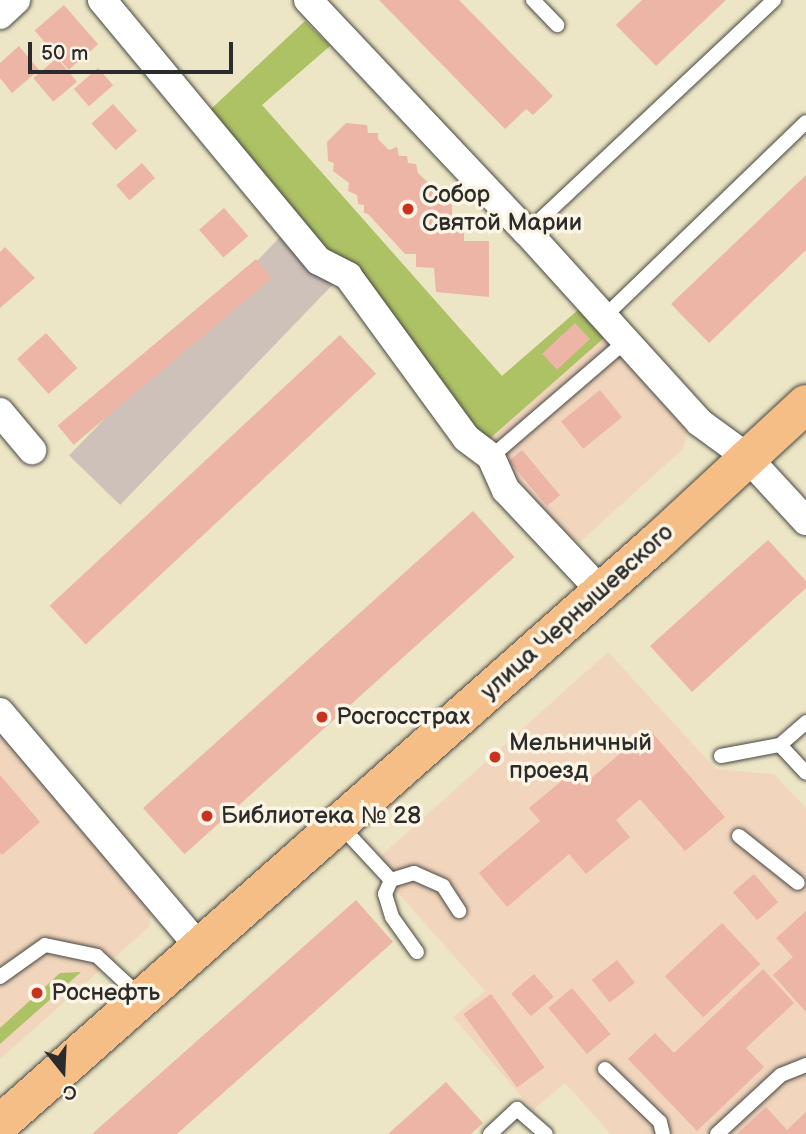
<!DOCTYPE html>
<meta charset="utf-8">
<style>
body{margin:0}
#map{position:relative;width:806px;height:1134px;overflow:hidden;background:#ede6c6;font-family:"Balsamiq Sans",sans-serif}
div>[style]{position:absolute}
.built>*{inset:0;background:#f1d5bd}
.industrial>*{inset:0;background:#cec1ba;transform-origin:0 0}
.green>*{inset:0;background:#adc165}
.building>*{inset:0;background:#ecb5a5;transform-origin:0 0}
.roads{filter:drop-shadow(0 0 2px #484742) drop-shadow(0 0 2px #484742)}
.service>*{height:14px;margin:-7px;padding:0 7px;transform-origin:7px;border-radius:7px;background:#fff}
.minor>*{height:28px;margin:-14px;padding:0 14px;transform-origin:14px;border-radius:14px;background:#fff}
.primary>*{height:38px;margin:-19px;padding:0 19px;transform-origin:19px;border-radius:19px;background:#f6be87}
.dots>*{width:19px;height:19px;translate:-50% -50%;box-sizing:border-box;border:4px solid #fcf5e5;border-radius:50%}
span{translate:-50% -50%;white-space:nowrap;text-align:center;line-height:1.15;-webkit-text-stroke:7px #fcf5e5;paint-order:stroke}
.poi-label{font-size:24px;color:#2b2b2b}
.left{translate:0 -50%;text-align:left}
.street-label{font-size:24px;color:#2b2b2b}
.north{position:absolute;left:28px;top:1036px;width:70px;height:70px;-webkit-text-stroke:5px #fcf5e5;paint-order:stroke;rotate:162deg;font-size:19px;font-weight:700;line-height:28px;text-align:center;color:#2b2b2b}
.north::after{content:'';display:block;margin:auto;width:24px;height:32px;background:#2b2b2b;clip-path:polygon(50% 0,100% 100%,50% 72%,0 100%)}
.scale{position:absolute;left:28px;top:42px;width:205px;height:32px;box-sizing:border-box;border:4px solid #2b2b2b;border-top:0;padding-left:9px;font-size:21px;line-height:24px;white-space:nowrap;color:#2b2b2b;-webkit-text-stroke:5px #fcf5e5;paint-order:stroke}
</style>
<div id="map">
<div class="built">
<div style="clip-path:polygon(604px 338px,683px 426px,686px 437px,683px 449px,580px 542px,561px 532px,487px 441px)"></div>
<div style="clip-path:polygon(608px 652px,716px 769px,774px 774px,806px 808px,806px 1134px,611px 1134px,565px 1083px,533px 1110px,453px 1017px,485px 991px,372px 864px)"></div>
<div style="clip-path:polygon(0 730px,149px 903px,151px 915px,149px 927px,0 1059px)"></div>
</div>
<div class="industrial">
<div style="left:283px;top:234px;width:71px;height:308px;rotate:44deg"></div>
</div>
<div class="green">
<div style="clip-path:polygon(305px 21px,330px 46px,262px 105px,502px 376px,578px 310px,604px 338px,487px 441px,356px 271px,331px 255px,211px 109px)"></div>
<div style="clip-path:polygon(81px 972px,0 1044px,0 1028px,60px 973px)"></div>
</div>
<div class="building">
<div style="clip-path:polygon(379px 0,459px 0,553px 96px,533px 115px,526px 109px,505px 129px)"></div>
<div style="clip-path:polygon(642px 0,726px 0,656px 66px,616px 25px)"></div>
<div style="left:64px;top:5px;width:52px;height:39px;rotate:49deg"></div>
<div style="clip-path:polygon(19px 46px,39px 70px,12px 93px,0 78px,0 63px)"></div>
<div style="left:57px;top:58px;width:31px;height:31px;rotate:50deg"></div>
<div style="left:98px;top:68px;width:23px;height:32px;rotate:49deg"></div>
<div style="left:113px;top:104px;width:36px;height:29px;rotate:48deg"></div>
<div style="clip-path:polygon(346px 123px,367px 125px,368px 133px,378px 133px,378px 139px,389px 150px,397px 147px,399px 156px,407px 156px,408px 163px,416px 164px,418px 173px,452px 205px,452px 220px,464px 220px,464px 241px,489px 241px,489px 297px,436px 292px,434px 268px,416px 267px,416px 254px,405px 254px,368px 214px,364px 213px,364px 205px,358px 204px,357px 195px,348px 191px,349px 183px,333px 171px,334px 163px,328px 161px,327px 142px)"></div>
<div style="left:142px;top:163px;width:20px;height:34px;rotate:49deg"></div>
<div style="clip-path:polygon(806px 175px,806px 250px,709px 343px,671px 304px)"></div>
<div style="left:224px;top:208px;width:37px;height:33px;rotate:49deg"></div>
<div style="clip-path:polygon(5px 247px,35px 278px,0 308px,0 252px)"></div>
<div style="left:256px;top:259px;width:25px;height:259px;rotate:50deg"></div>
<div style="left:575px;top:323px;width:22px;height:45px;rotate:47deg"></div>
<div style="left:46px;top:333px;width:47px;height:39px;rotate:48deg"></div>
<div style="left:340px;top:335px;width:53px;height:397px;rotate:47deg"></div>
<div style="left:600px;top:390px;width:35px;height:50px;rotate:51deg"></div>
<div style="left:522px;top:450px;width:59px;height:17px;rotate:50deg"></div>
<div style="left:473px;top:511px;width:62px;height:444px;rotate:48deg"></div>
<div style="clip-path:polygon(768px 540px,806px 581px,806px 588px,692px 692px,650px 646px)"></div>
<div style="clip-path:polygon(649px 729px,725px 817px,685px 851px,640px 799px,616px 820px,630px 837px,586px 874px,569px 854px,507px 907px,479px 873px,540px 821px,529px 808px,571px 773px,582px 786px)"></div>
<div style="clip-path:polygon(0 775px,40px 822px,2px 855px,0 853px)"></div>
<div style="left:754px;top:874px;width:37px;height:28px;rotate:49deg"></div>
<div style="clip-path:polygon(356px 900px,393px 942px,177px 1134px,92px 1134px)"></div>
<div style="clip-path:polygon(806px 911px,806px 1012px,773px 975px,793px 957px,776px 938px)"></div>
<div style="left:722px;top:923px;width:56px;height:78px;rotate:47deg"></div>
<div style="left:617px;top:960px;width:29px;height:32px;rotate:52deg"></div>
<div style="clip-path:polygon(763px 969px,794px 1003px,746px 1048px,764px 1067px,697px 1131px,628px 1059px,655px 1033px,674px 1053px)"></div>
<div style="left:534px;top:974px;width:30px;height:30px;rotate:49deg"></div>
<div style="left:572px;top:988px;width:60px;height:31px;rotate:50deg"></div>
<div style="left:491px;top:994px;width:91px;height:34px;rotate:54deg"></div>
<div style="clip-path:polygon(446px 1082px,483px 1123px,471px 1134px,388px 1134px)"></div>
<div style="clip-path:polygon(766px 1107px,787px 1130px,806px 1112px,806px 1134px,737px 1134px)"></div>
</div>
<div class="roads">
<div class="service">
<div style="left:533px;top:0;width:35px;rotate:46deg"></div>
<div style="left:527px;top:232px;width:339px;rotate:-43.2deg"></div>
<div style="left:605px;top:316px;width:279px;rotate:-44deg"></div>
<div style="left:491px;top:457px;width:179px;rotate:-40.7deg"></div>
<div style="left:780px;top:745px;width:35px;rotate:-41deg"></div>
<div style="left:721px;top:756px;width:60px;rotate:-10.6deg"></div>
<div style="left:780px;top:745px;width:38px;rotate:47deg"></div>
<div style="left:340px;top:825px;width:75px;rotate:47.2deg"></div>
<div style="left:391px;top:880px;width:24px;rotate:-17deg"></div>
<div style="left:414px;top:873px;width:32px;rotate:24deg"></div>
<div style="left:443px;top:886px;width:30px;rotate:57deg"></div>
<div style="left:739px;top:836px;width:75px;rotate:38.5deg"></div>
<div style="left:391px;top:880px;width:15px;rotate:113deg"></div>
<div style="left:385px;top:894px;width:24px;rotate:73deg"></div>
<div style="left:392px;top:917px;width:43px;rotate:54.5deg"></div>
<div style="left:0;top:977px;width:55px;rotate:-35.4deg"></div>
<div style="left:45px;top:945px;width:53px;rotate:11.9deg"></div>
<div style="left:97px;top:956px;width:62px;rotate:43deg"></div>
<div style="left:605px;top:1069px;width:76px;rotate:43.9deg"></div>
<div style="left:660px;top:1122px;width:12px;rotate:76deg"></div>
<div style="left:490px;top:1134px;width:37px;rotate:-43deg"></div>
<div style="left:517px;top:1109px;width:38px;rotate:41deg"></div>
<div style="left:717px;top:1134px;width:87px;rotate:-42.7deg"></div>
<div style="left:781px;top:1075px;width:27px;rotate:-22deg"></div>
</div>
<div class="minor">
<div style="left:102px;top:0;width:339px;rotate:50.3deg"></div>
<div style="left:319px;top:261px;width:33px;rotate:27deg"></div>
<div style="left:348px;top:276px;width:200px;rotate:53.9deg"></div>
<div style="left:466px;top:438px;width:31px;rotate:37deg"></div>
<div style="left:491px;top:457px;width:36px;rotate:66deg"></div>
<div style="left:506px;top:490px;width:139px;rotate:46.8deg"></div>
<div style="left:308px;top:0;width:319px;rotate:46.7deg"></div>
<div style="left:527px;top:232px;width:256px;rotate:47.8deg"></div>
<div style="left:699px;top:422px;width:59px;rotate:36.1deg"></div>
<div style="left:747px;top:457px;width:87px;rotate:47.3deg"></div>
<div style="left:0;top:15px;width:22px;rotate:-43deg"></div>
<div style="left:0;top:412px;width:50px;rotate:49.9deg"></div>
<div style="left:0;top:712px;width:309px;rotate:49.7deg"></div>
</div>
<div class="primary">
<div style="left:0;top:1124px;width:878px;rotate:-41.54deg"></div>
<div style="left:657px;top:542px;width:203px;rotate:-42.8deg"></div>
</div>
</div>
<div class="dots">
<div style="left:408px;top:209px;background:#c8321e"></div>
<div style="left:322px;top:717px;background:#c8321e"></div>
<div style="left:495px;top:757px;background:#c8321e"></div>
<div style="left:207px;top:816px;background:#c8321e"></div>
<div style="left:37px;top:993px;background:#c8321e"></div>
</div>
<div class="poi-label">
<span class="left" style="left:422px;top:209px">Собор<br>Святой Марии</span>
<span class="left" style="left:336px;top:717px">Росгосстрах</span>
<span class="left" style="left:509px;top:757px">Мельничный<br>проезд</span>
<span class="left" style="left:221px;top:816px">Библиотека № 28</span>
<span class="left" style="left:51px;top:993px">Роснефть</span>
</div>
<div class="street-label">
<span style="left:577px;top:612px;rotate:-42deg">улица Чернышевского</span>
</div>
<div class="north">С</div>
<div class="scale">50 m</div>
</div>
